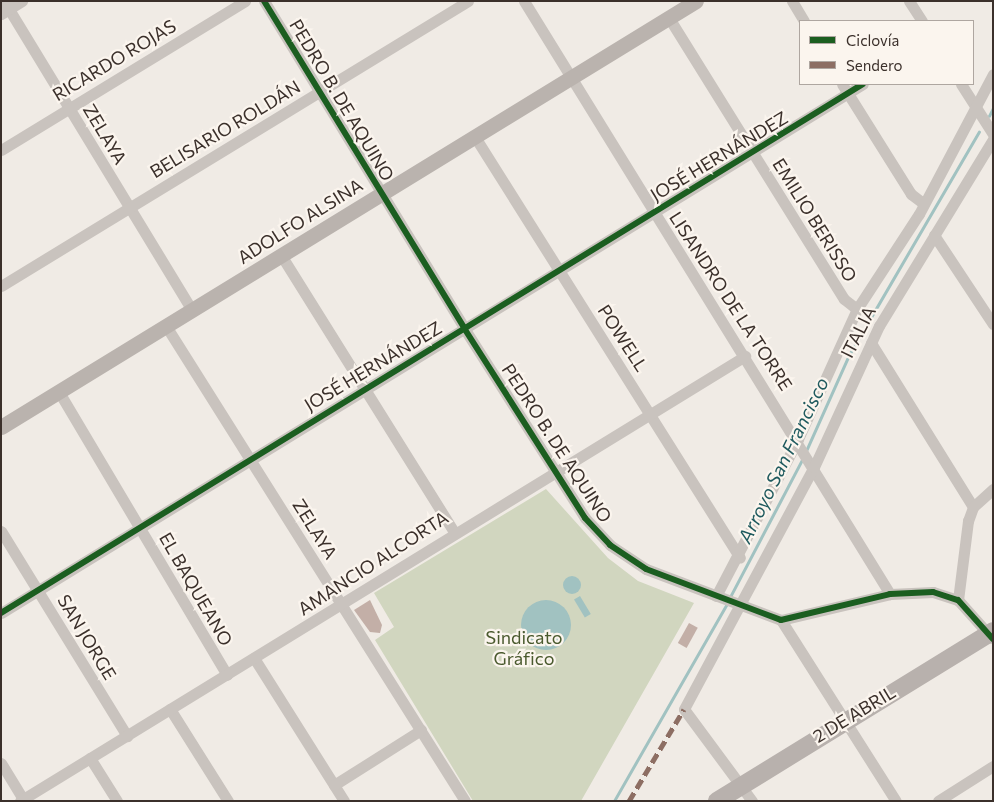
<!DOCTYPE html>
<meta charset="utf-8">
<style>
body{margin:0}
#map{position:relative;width:994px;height:802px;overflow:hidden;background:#f0ebe5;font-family:Commissioner,sans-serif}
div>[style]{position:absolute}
.green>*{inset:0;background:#d1d6bf}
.water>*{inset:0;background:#a1c2c1;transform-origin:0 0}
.round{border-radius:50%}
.stream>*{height:2.5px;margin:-1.25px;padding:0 1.25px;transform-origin:1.25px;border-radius:1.25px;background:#a1c2c1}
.building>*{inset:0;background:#c3afa7;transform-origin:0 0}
.street>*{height:11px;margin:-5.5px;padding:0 5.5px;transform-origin:5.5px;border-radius:5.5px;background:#c9c3be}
.secondary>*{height:15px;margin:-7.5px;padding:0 7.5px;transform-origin:7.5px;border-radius:7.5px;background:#bab3ae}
.primary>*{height:18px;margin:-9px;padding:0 9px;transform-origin:9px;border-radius:9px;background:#b8b1ad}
.quiet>*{height:5px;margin-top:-2.5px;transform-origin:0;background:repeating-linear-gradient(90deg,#8d6e63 0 10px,transparent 0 15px)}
.cycleway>*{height:6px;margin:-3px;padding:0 3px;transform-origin:3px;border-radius:3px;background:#1b5e20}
span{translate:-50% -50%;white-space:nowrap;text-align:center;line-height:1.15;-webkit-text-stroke:4.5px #fbf5ee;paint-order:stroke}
.street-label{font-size:18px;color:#3b302b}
.park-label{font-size:18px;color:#4a5a2e}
.water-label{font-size:19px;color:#1f5a5e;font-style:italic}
.frame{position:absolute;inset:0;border:2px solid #3b302b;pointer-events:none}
.legend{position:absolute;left:799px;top:20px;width:175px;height:65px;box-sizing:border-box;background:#fbf5ee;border:1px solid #aea6a0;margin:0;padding:6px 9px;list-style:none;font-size:15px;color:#3b302b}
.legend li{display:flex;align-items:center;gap:10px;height:25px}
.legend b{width:25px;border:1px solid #aea6a0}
</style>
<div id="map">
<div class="green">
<div style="clip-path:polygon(546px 489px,608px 558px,638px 581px,694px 603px,581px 801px,473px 801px,375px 640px,394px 627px,374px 593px)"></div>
</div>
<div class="water">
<div class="round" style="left:563px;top:576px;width:18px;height:18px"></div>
<div style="left:580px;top:596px;width:21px;height:7px;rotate:59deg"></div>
<div class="round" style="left:521px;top:600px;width:50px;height:50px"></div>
</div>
<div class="stream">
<div style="left:989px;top:116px;width:9px;rotate:-63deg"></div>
<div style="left:806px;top:451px;width:105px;rotate:-65.9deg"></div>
<div style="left:849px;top:355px;width:258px;rotate:-59.8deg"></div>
<div style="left:730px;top:597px;width:157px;rotate:-62.3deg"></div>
<div style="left:614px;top:801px;width:229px;rotate:-60.2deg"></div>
</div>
<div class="building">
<div style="clip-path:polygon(370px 600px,382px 625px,380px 633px,370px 632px,354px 610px)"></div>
<div style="left:689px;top:623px;width:10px;height:23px;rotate:29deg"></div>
</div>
<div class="street">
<div style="left:4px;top:1px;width:362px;rotate:58.7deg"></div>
<div style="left:264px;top:1px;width:383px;rotate:58.5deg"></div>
<div style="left:464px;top:328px;width:225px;rotate:57.5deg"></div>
<div style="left:585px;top:518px;width:37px;rotate:47deg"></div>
<div style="left:610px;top:545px;width:43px;rotate:33.7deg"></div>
<div style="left:646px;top:569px;width:144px;rotate:20.7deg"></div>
<div style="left:781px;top:620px;width:112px;rotate:-13.4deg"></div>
<div style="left:890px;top:594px;width:43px;rotate:-2.7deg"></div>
<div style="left:933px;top:592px;width:26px;rotate:18deg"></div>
<div style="left:958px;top:600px;width:51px;rotate:48.2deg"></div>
<div style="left:524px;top:1px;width:697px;rotate:58.32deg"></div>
<div style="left:792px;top:1px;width:23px;rotate:59deg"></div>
<div style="left:909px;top:1px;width:24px;rotate:57deg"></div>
<div style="left:1px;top:14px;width:25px;rotate:-32deg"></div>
<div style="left:669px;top:18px;width:331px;rotate:58.1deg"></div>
<div style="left:844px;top:299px;width:16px;rotate:38deg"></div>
<div style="left:842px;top:84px;width:130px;rotate:57.9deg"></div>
<div style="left:911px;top:194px;width:15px;rotate:37deg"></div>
<div style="left:961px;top:84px;width:59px;rotate:57.4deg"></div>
<div style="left:475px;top:137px;width:497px;rotate:57.8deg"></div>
<div style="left:1px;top:150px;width:286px;rotate:-31.4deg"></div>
<div style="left:934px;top:235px;width:107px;rotate:56.5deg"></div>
<div style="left:281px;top:255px;width:327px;rotate:58deg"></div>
<div style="left:1px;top:286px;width:547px;rotate:-31.39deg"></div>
<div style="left:166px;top:326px;width:561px;rotate:57.81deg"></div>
<div style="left:871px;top:343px;width:193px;rotate:58.1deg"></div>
<div style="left:59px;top:392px;width:329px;rotate:59.3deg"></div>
<div style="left:1px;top:531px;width:241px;rotate:58.4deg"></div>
<div style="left:716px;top:596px;width:177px;rotate:-62.4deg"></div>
<div style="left:798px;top:439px;width:143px;rotate:-65.6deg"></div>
<div style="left:857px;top:309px;width:113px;rotate:-56.9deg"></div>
<div style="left:919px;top:214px;width:158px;rotate:-62.1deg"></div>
<div style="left:958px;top:600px;width:80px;rotate:-82.8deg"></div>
<div style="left:968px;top:521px;width:15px;rotate:-70deg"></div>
<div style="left:973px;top:507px;width:27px;rotate:-42deg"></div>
<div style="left:1px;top:613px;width:1011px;rotate:-31.54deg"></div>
<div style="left:781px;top:620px;width:214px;rotate:57.6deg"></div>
<div style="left:254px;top:658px;width:169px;rotate:57.8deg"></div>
<div style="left:170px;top:709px;width:109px;rotate:57.8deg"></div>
<div style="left:90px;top:758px;width:51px;rotate:57.9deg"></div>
<div style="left:1px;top:763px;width:42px;rotate:58.6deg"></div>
<div style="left:334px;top:785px;width:103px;rotate:-32.3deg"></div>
<div style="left:20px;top:801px;width:851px;rotate:-31.54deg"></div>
<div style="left:752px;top:801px;width:114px;rotate:-126.5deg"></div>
<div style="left:684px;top:709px;width:275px;rotate:-61.8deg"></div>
<div style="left:814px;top:467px;width:155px;rotate:-65.3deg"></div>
<div style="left:879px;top:326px;width:219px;rotate:-58.6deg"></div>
<div style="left:938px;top:801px;width:65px;rotate:-32.5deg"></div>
</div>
<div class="secondary">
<div style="left:1px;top:427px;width:815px;rotate:-31.51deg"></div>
</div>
<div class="primary">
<div style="left:717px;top:801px;width:324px;rotate:-31.6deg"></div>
</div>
<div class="quiet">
<div style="left:629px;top:801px;width:107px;rotate:-59.1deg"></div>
</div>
<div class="cycleway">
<div style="left:264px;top:1px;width:383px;rotate:58.5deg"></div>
<div style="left:464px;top:328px;width:225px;rotate:57.5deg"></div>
<div style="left:585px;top:518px;width:37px;rotate:47deg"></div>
<div style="left:610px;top:545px;width:43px;rotate:33.7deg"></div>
<div style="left:646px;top:569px;width:144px;rotate:20.7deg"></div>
<div style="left:781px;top:620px;width:112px;rotate:-13.4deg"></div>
<div style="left:890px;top:594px;width:43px;rotate:-2.7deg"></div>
<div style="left:933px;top:592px;width:26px;rotate:18deg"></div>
<div style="left:958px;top:600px;width:52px;rotate:48.1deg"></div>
<div style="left:1px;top:613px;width:1011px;rotate:-31.54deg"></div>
</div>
<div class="street-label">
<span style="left:114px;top:60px;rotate:-31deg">RICARDO ROJAS</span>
<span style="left:342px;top:100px;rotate:59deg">PEDRO B. DE AQUINO</span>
<span style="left:225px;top:129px;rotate:-31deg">BELISARIO ROLDÁN</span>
<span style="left:105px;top:134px;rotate:59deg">ZELAYA</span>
<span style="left:719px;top:156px;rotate:-31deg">JOSÉ HERNÁNDEZ</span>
<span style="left:815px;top:220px;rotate:58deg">EMILIO BERISSO</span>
<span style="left:300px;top:221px;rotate:-32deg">ADOLFO ALSINA</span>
<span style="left:731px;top:301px;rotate:57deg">LISANDRO DE LA TORRE</span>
<span style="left:858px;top:332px;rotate:-63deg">ITALIA</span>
<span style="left:623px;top:338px;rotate:57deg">POWELL</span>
<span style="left:373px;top:366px;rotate:-31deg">JOSÉ HERNÁNDEZ</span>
<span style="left:557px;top:443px;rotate:57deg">PEDRO B. DE AQUINO</span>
<span style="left:315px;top:529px;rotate:58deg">ZELAYA</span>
<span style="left:373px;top:563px;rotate:-33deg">AMANCIO ALCORTA</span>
<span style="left:196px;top:589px;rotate:60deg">EL BAQUEANO</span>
<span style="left:87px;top:637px;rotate:59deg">SAN JORGE</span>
<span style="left:854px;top:714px;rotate:-31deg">2 DE ABRIL</span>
</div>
<div class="park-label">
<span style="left:524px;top:648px">Sindicato<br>Gráfico</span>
</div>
<div class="water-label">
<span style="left:783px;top:460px;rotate:-64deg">Arroyo San Francisco</span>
</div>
<div class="frame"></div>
<ul class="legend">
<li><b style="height:6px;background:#1b5e20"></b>Ciclovía</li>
<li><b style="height:6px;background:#8d6e63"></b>Sendero</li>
</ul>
</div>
